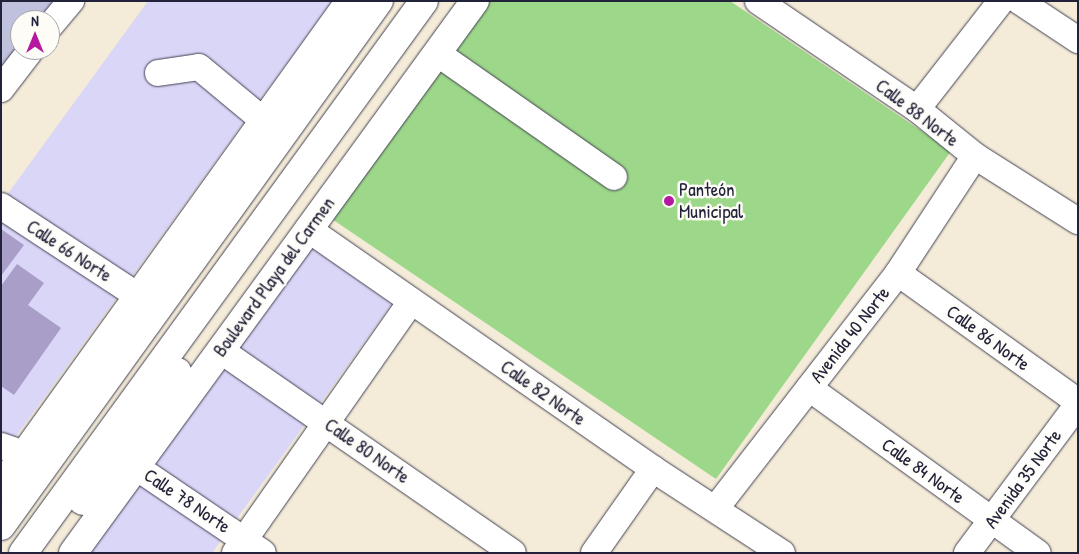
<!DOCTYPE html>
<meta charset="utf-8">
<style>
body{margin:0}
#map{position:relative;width:1079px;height:554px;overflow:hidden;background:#f4ecd8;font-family:"Patrick Hand",sans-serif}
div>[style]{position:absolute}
.built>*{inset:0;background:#dad6f7}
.industrial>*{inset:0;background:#c0c2dd}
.green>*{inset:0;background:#9dd789}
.building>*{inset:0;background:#a99ec8}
.roads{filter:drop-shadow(0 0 1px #424053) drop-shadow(0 0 1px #424053)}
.minor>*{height:26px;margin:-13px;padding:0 13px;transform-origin:13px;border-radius:13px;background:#fff}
.major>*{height:28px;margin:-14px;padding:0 14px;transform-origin:14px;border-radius:14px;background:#fff}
.highway>*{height:28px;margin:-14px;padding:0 14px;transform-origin:14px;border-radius:14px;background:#fff}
.dots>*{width:14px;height:14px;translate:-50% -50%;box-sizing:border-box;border:2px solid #fdfcf7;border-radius:50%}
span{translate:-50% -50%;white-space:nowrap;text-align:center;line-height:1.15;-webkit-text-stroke:5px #fdfcf7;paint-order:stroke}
.street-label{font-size:19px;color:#22223b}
.poi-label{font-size:19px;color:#22223b}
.left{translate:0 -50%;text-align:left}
.frame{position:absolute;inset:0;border:2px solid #22223b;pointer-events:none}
.north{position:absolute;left:10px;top:10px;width:50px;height:50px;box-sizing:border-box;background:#fdfcf7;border:1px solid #a5a5ac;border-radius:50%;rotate:0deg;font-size:14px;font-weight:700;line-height:20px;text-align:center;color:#22223b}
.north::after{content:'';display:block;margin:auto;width:18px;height:22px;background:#b5179e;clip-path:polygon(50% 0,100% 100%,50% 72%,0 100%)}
</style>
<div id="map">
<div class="built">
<div style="clip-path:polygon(148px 1px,332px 1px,1px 457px,1px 203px)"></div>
<div style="clip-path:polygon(306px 243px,392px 304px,212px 553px,82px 553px)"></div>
</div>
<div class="industrial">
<div style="clip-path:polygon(1px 1px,54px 1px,40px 20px,20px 20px,20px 48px,1px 74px)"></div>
</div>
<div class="green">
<div style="clip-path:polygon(482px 1px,730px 1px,951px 151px,716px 479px,326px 215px)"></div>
</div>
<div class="building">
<div style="clip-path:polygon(1px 229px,24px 245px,1px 276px)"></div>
<div style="clip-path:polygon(17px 264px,44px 283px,28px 305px,61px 328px,14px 395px,1px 386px,1px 286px)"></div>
</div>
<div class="roads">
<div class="minor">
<div style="left:758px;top:1px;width:192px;rotate:34.2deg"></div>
<div style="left:917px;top:109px;width:75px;rotate:39deg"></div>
<div style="left:975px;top:156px;width:122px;rotate:32.3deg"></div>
<div style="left:1019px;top:1px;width:71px;rotate:33.5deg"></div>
<div style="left:50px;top:26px;width:33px;rotate:-50deg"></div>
<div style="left:437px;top:53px;width:216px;rotate:35deg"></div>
<div style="left:158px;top:73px;width:41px;rotate:-8.3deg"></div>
<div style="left:199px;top:67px;width:85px;rotate:39.7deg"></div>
<div style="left:1px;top:89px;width:49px;rotate:-52.4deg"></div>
<div style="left:917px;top:109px;width:137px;rotate:-52.1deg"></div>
<div style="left:1px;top:206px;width:164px;rotate:33.3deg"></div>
<div style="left:308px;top:229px;width:420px;rotate:34.8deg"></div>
<div style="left:653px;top:469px;width:154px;rotate:33.1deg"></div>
<div style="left:898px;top:273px;width:221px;rotate:35.6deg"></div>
<div style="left:220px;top:350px;width:356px;rotate:34.7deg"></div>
<div style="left:809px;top:388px;width:282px;rotate:35.8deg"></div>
<div style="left:1px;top:446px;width:24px;rotate:19deg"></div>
<div style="left:136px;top:467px;width:153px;rotate:34.1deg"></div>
<div style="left:716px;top:508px;width:297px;rotate:-52.2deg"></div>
<div style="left:898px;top:273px;width:140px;rotate:-56.7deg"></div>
<div style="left:235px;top:553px;width:307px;rotate:-55deg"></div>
<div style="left:594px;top:553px;width:103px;rotate:-54.9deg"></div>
<div style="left:967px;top:553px;width:186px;rotate:-53.3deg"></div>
</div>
<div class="major">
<div style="left:1px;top:487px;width:598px;rotate:-54.32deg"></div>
<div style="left:73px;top:553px;width:683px;rotate:-53.94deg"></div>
</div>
<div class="highway">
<div style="left:83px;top:501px;width:160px;rotate:-53.9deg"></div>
<div style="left:1px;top:526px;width:647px;rotate:-54.25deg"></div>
<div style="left:23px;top:553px;width:682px;rotate:-54deg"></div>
</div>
</div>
<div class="dots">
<div style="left:669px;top:201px;background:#b5179e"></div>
</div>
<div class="street-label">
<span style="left:917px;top:113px;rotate:37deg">Calle 88 Norte</span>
<span style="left:69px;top:251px;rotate:33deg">Calle 66 Norte</span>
<span style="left:274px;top:277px;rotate:-54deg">Boulevard Playa del Carmen</span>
<span style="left:850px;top:335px;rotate:-52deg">Avenida 40 Norte</span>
<span style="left:988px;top:338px;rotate:36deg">Calle 86 Norte</span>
<span style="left:543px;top:393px;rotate:35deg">Calle 82 Norte</span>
<span style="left:367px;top:451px;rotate:35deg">Calle 80 Norte</span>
<span style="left:923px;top:471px;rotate:36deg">Calle 84 Norte</span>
<span style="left:1023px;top:479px;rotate:-54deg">Avenida 35 Norte</span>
<span style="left:187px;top:501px;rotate:34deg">Calle 78 Norte</span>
</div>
<div class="poi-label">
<span class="left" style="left:679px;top:201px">Panteón<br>Municipal</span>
</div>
<div class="frame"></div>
<div class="north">N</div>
</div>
